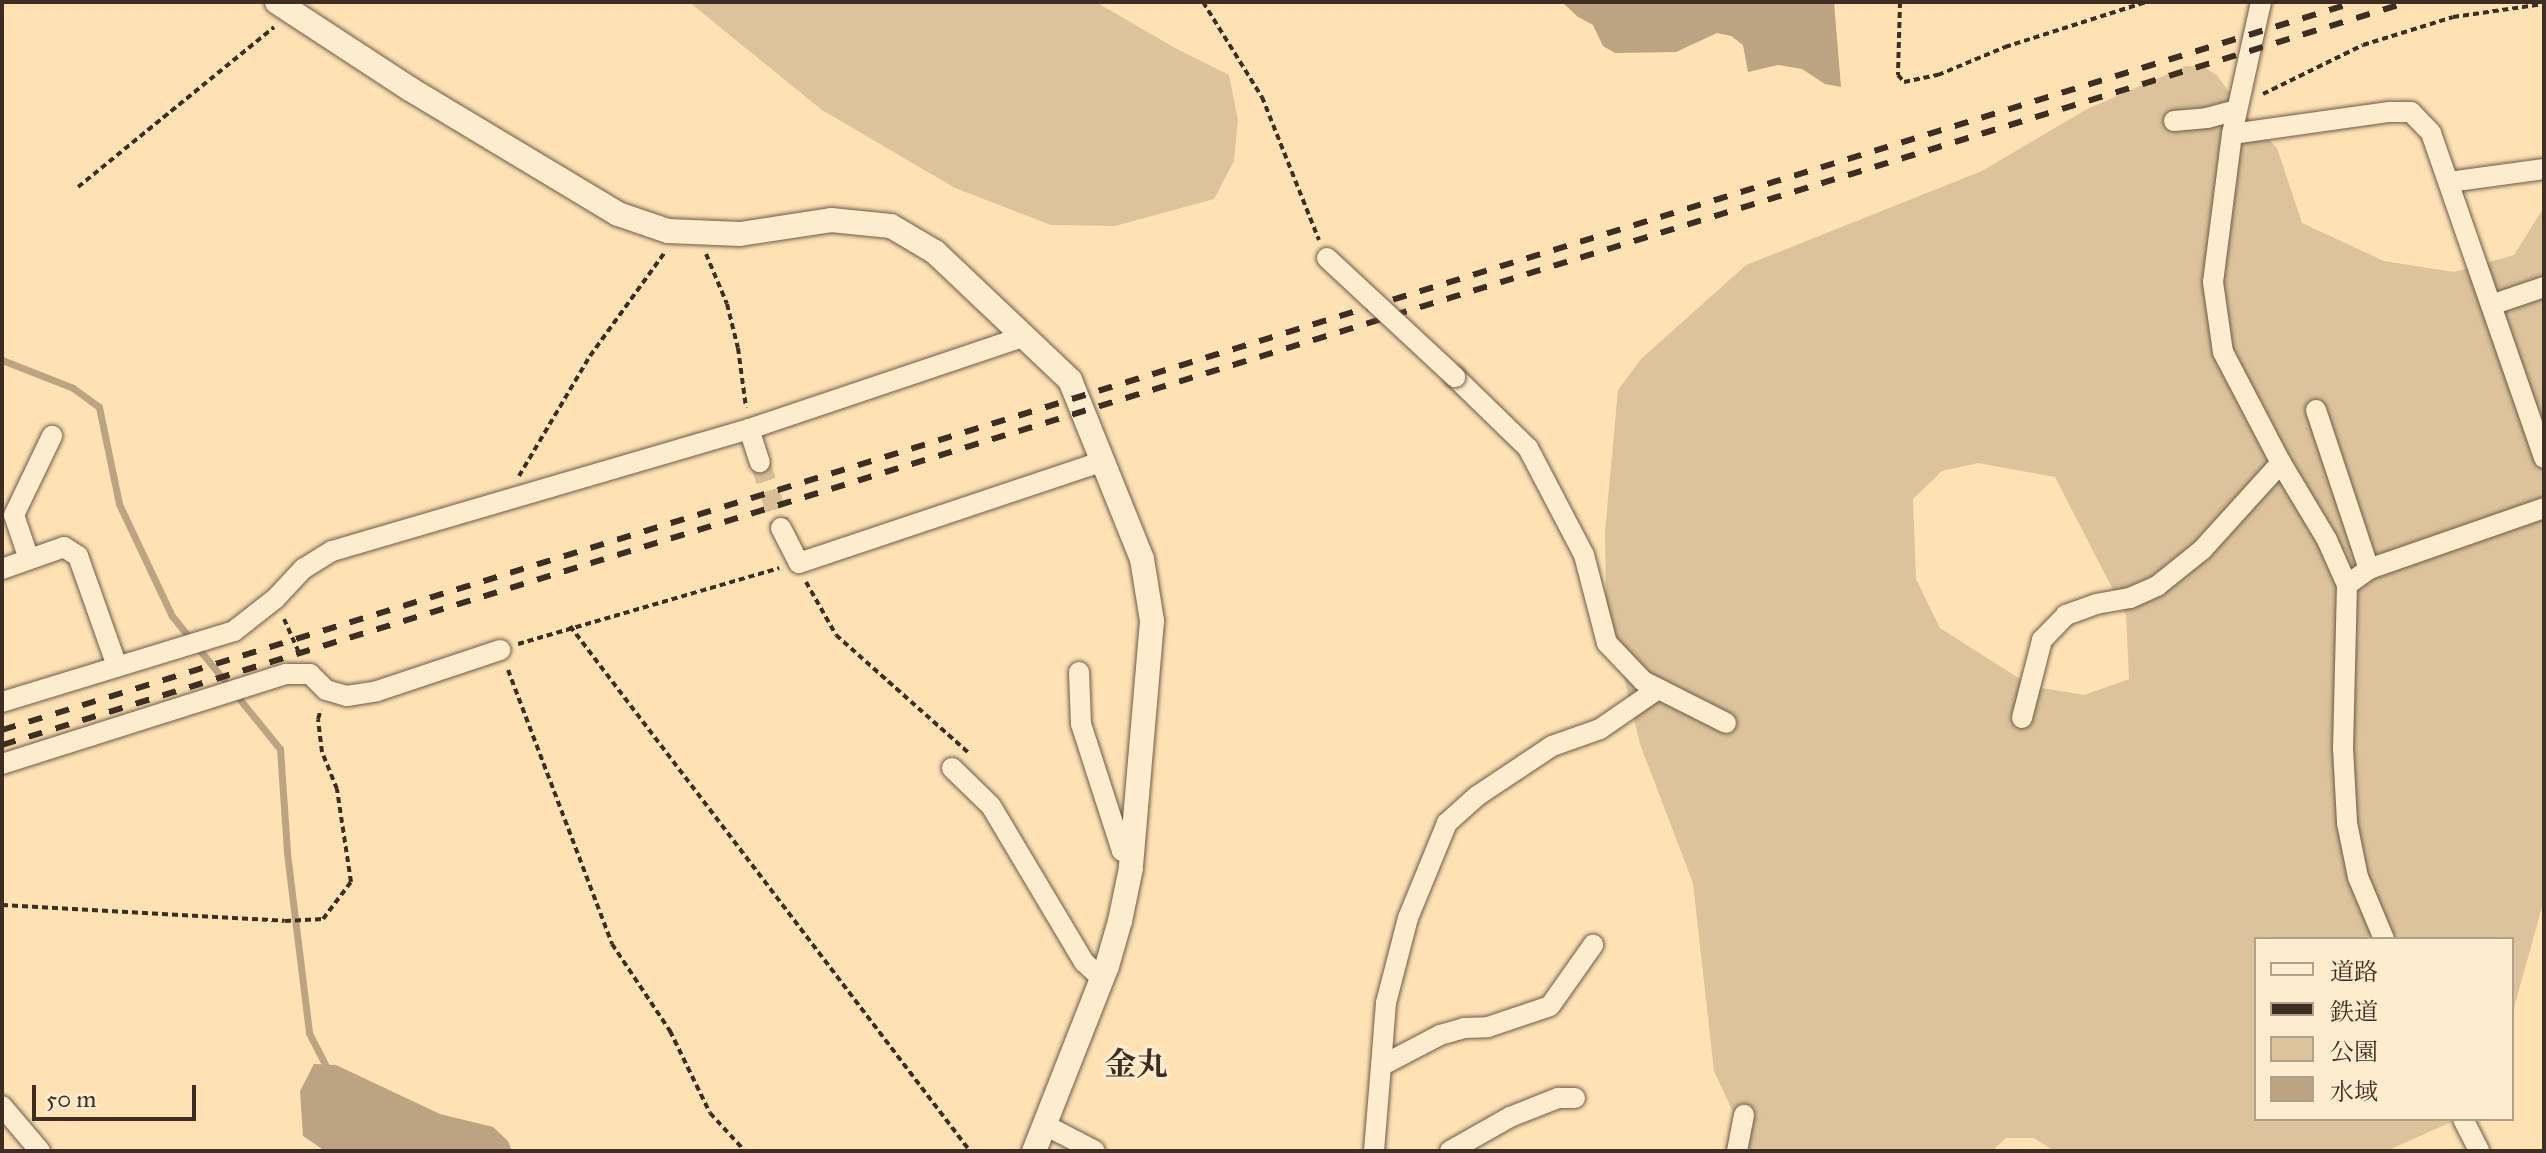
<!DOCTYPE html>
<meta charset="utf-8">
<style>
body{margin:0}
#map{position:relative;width:2546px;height:1153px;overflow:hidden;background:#fee2b4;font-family:"IM FELL Great Primer","Noto Serif JP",serif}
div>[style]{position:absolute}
.green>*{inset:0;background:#ddc39b}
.water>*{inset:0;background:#bca483}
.stream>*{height:7px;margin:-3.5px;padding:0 3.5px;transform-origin:3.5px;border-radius:3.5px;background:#bca483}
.minor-tunnel>*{height:20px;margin-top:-10px;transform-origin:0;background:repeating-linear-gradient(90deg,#d7be97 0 20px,transparent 0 30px)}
.path>*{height:4px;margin-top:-2px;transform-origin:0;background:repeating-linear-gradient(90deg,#3d2d23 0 6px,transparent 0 10px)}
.roads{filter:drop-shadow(0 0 2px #6d5a47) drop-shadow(0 0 2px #6d5a47)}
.minor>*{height:20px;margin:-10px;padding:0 10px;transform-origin:10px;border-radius:10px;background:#feecce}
.tertiary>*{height:24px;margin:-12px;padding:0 12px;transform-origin:12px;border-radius:12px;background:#feecce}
.rail>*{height:6px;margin-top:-3px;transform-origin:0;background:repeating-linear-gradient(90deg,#3d2d23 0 14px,transparent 0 28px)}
.bridges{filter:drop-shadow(0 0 2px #6d5a47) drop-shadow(0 0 2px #6d5a47)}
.minor-bridge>*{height:20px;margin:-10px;padding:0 10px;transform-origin:10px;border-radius:10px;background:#feecce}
span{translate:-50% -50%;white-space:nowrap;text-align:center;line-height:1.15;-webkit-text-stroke:7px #feecce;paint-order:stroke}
.quarter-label{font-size:32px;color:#3d2d23;font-weight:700}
.frame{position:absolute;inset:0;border:4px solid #3d2d23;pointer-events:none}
.legend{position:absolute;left:2254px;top:937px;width:260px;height:184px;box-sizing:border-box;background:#feecce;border:2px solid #b1a08a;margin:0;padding:10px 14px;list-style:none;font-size:24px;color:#3d2d23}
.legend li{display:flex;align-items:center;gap:16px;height:40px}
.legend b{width:40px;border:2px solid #b1a08a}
.scale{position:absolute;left:32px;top:1085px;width:164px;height:36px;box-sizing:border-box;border:4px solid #3d2d23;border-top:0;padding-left:10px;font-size:24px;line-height:28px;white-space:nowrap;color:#3d2d23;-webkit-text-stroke:6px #feecce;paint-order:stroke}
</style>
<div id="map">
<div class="green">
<div style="clip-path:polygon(689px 2px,1096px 2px,1175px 48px,1229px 75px,1238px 120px,1234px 161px,1214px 199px,1115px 226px,1051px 225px,955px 188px,822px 110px)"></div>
<div style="clip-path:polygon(evenodd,2186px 66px,2204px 67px,2217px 75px,2244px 114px,2277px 148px,2302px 223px,2384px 261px,2454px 272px,2514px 255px,2544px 207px,2544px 900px,2512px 1015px,2512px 939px,2256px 939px,2256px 1119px,2458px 1119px,2391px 1149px,2372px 1151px,2054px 1151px,2034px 1138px,2006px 1138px,1992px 1151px,1751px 1151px,1714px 1071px,1693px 883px,1640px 744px,1606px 602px,1605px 532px,1618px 390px,1641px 359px,1746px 265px,1982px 171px,2087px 109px,2186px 66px,1978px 463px,2055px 477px,2126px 615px,2129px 679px,2084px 695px,2031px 686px,1940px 628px,1916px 579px,1913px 499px,1942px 471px,1978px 463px)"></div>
</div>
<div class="water">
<div style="clip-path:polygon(1562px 2px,1834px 2px,1841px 87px,1825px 84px,1802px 69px,1778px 65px,1748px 72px,1743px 45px,1731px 36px,1717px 33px,1676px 52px,1615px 53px,1603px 46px,1593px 25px,1578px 17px)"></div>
<div style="clip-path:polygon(314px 1064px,336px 1065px,440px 1114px,493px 1127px,508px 1141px,512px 1151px,325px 1151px,303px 1136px,300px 1091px)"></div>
</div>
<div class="stream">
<div style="left:2px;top:360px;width:76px;rotate:21.5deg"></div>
<div style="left:73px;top:388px;width:32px;rotate:36deg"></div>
<div style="left:99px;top:407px;width:99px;rotate:78.3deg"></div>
<div style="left:119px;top:504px;width:124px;rotate:64.7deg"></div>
<div style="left:172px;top:616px;width:171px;rotate:50.9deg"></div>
<div style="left:280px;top:749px;width:104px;rotate:86.1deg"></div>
<div style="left:287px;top:853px;width:181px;rotate:83deg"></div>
<div style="left:309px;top:1033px;width:44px;rotate:62.9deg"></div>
</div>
<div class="minor-tunnel">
<div style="left:760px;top:462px;width:69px;rotate:72.3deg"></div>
</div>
<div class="path">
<div style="left:1203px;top:2px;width:112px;rotate:58.2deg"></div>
<div style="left:1262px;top:97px;width:154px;rotate:68.3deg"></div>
<div style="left:1900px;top:2px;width:73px;rotate:91.6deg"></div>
<div style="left:1898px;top:75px;width:9px;rotate:49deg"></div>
<div style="left:1904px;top:82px;width:35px;rotate:-12deg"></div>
<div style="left:1938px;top:75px;width:73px;rotate:-22.7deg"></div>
<div style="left:2005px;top:47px;width:148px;rotate:-17.7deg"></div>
<div style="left:2263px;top:94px;width:111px;rotate:-26.1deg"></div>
<div style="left:2363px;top:45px;width:94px;rotate:-17.3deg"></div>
<div style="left:2453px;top:17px;width:92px;rotate:-8.1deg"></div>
<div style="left:78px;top:187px;width:253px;rotate:-39.2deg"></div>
<div style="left:706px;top:254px;width:54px;rotate:67.2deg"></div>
<div style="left:727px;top:304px;width:45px;rotate:76deg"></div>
<div style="left:738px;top:348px;width:60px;rotate:82.3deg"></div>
<div style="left:519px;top:476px;width:139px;rotate:-59.4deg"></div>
<div style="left:590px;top:356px;width:128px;rotate:-54.2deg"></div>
<div style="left:806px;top:582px;width:61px;rotate:60.5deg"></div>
<div style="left:836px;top:635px;width:178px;rotate:41.6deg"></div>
<div style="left:284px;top:619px;width:39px;rotate:66deg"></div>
<div style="left:570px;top:626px;width:660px;rotate:52.7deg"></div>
<div style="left:518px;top:644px;width:272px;rotate:-16.2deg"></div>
<div style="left:508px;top:670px;width:293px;rotate:69.2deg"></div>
<div style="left:612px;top:944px;width:105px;rotate:56.3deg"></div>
<div style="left:670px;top:1031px;width:91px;rotate:64deg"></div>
<div style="left:710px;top:1113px;width:52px;rotate:47.4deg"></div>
<div style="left:2px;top:905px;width:283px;rotate:3.2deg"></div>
<div style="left:285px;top:921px;width:38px;rotate:-3deg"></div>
<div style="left:323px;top:919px;width:46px;rotate:-52.9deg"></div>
<div style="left:351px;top:882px;width:94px;rotate:-98.6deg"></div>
<div style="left:337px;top:789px;width:40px;rotate:-112deg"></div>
<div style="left:322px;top:752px;width:33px;rotate:-97deg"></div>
<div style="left:318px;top:719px;width:10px;rotate:-73deg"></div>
</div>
<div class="roads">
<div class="minor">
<div style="left:2261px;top:2px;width:135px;rotate:102.4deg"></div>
<div style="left:2232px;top:134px;width:149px;rotate:97.3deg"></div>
<div style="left:2213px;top:282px;width:71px;rotate:81.9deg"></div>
<div style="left:2223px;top:352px;width:125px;rotate:62.4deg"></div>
<div style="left:2281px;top:463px;width:90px;rotate:59.1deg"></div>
<div style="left:2327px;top:540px;width:49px;rotate:66deg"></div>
<div style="left:2347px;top:585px;width:163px;rotate:91.4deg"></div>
<div style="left:2343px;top:748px;width:75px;rotate:86.9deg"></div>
<div style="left:2347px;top:823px;width:55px;rotate:78.5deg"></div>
<div style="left:2358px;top:877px;width:67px;rotate:67.2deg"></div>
<div style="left:2174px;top:121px;width:33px;rotate:-5deg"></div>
<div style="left:2207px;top:118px;width:31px;rotate:-15deg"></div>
<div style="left:2232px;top:134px;width:159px;rotate:-8deg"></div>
<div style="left:2389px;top:112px;width:22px"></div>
<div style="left:2411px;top:112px;width:29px;rotate:46deg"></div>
<div style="left:2431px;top:133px;width:344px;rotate:70.8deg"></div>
<div style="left:2449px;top:182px;width:96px;rotate:-7.8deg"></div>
<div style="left:2491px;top:305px;width:56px;rotate:-18.8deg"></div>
<div style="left:1455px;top:377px;width:102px;rotate:44.2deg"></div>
<div style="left:1528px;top:448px;width:121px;rotate:62.4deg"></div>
<div style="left:1584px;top:555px;width:91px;rotate:75.4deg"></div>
<div style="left:1607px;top:643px;width:52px;rotate:46.5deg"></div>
<div style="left:1643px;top:681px;width:93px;rotate:26.8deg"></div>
<div style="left:2316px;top:410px;width:168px;rotate:71.6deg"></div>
<div style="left:749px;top:429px;width:35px;rotate:72deg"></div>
<div style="left:781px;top:528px;width:39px;rotate:63deg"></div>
<div style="left:799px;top:563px;width:322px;rotate:-18.5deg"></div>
<div style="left:29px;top:559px;width:46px;rotate:-108.8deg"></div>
<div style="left:14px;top:515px;width:88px;rotate:-64.3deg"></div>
<div style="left:2px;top:569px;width:66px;rotate:-19.5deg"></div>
<div style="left:64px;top:547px;width:17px;rotate:33deg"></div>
<div style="left:78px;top:556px;width:117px;rotate:70.5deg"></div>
<div style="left:2347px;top:585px;width:27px;rotate:-36deg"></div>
<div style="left:2369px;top:569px;width:185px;rotate:-19.2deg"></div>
<div style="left:1079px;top:672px;width:52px;rotate:87.8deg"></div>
<div style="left:1081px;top:724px;width:133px;rotate:72.1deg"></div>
<div style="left:1122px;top:851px;width:11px;rotate:22deg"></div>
<div style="left:2px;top:702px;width:243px;rotate:-17deg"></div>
<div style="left:234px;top:631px;width:52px;rotate:-38deg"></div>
<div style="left:275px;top:599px;width:41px;rotate:-47deg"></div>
<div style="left:303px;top:569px;width:34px;rotate:-32deg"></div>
<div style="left:332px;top:551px;width:434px;rotate:-16.3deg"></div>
<div style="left:749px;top:429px;width:288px;rotate:-18.6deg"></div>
<div style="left:2022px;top:718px;width:81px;rotate:-75.6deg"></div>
<div style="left:2042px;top:640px;width:35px;rotate:-46deg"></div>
<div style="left:2066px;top:615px;width:32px;rotate:-20deg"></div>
<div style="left:2096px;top:604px;width:35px;rotate:-10deg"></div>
<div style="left:2130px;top:598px;width:30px;rotate:-24deg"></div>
<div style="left:2157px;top:586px;width:58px;rotate:-38.7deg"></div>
<div style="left:2202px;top:550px;width:118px;rotate:-47.8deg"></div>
<div style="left:2px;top:764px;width:298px;rotate:-17.6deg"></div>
<div style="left:286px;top:674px;width:24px"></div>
<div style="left:310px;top:674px;width:23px;rotate:45deg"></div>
<div style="left:326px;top:690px;width:22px;rotate:16deg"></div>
<div style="left:347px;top:696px;width:30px;rotate:-9deg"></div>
<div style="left:377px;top:691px;width:130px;rotate:-18.4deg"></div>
<div style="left:952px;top:768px;width:54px;rotate:44.3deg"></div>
<div style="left:991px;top:806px;width:182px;rotate:59.2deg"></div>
<div style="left:1084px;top:962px;width:25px;rotate:43deg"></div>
<div style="left:1381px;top:1066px;width:63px;rotate:-85.5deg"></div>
<div style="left:1386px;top:1003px;width:88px;rotate:-75.5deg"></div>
<div style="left:1408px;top:918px;width:103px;rotate:-67.7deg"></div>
<div style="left:1447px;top:823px;width:40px;rotate:-42deg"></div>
<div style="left:1477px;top:796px;width:90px;rotate:-33.7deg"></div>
<div style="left:1552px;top:746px;width:51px;rotate:-19.5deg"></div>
<div style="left:1600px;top:729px;width:70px;rotate:-34.6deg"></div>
<div style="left:2px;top:1106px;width:59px;rotate:49.8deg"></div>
<div style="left:2463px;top:1119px;width:36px;rotate:63deg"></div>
<div style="left:1045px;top:1125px;width:56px;rotate:27.5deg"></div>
<div style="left:1374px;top:1151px;width:85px;rotate:-85.3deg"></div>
<div style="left:1381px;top:1066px;width:67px;rotate:-27.7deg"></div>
<div style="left:1440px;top:1035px;width:25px;rotate:-16deg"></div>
<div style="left:1464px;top:1028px;width:24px;rotate:-2deg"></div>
<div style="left:1488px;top:1027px;width:65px;rotate:-18.7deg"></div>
<div style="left:1550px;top:1006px;width:75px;rotate:-54.8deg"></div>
<div style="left:1450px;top:1151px;width:69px;rotate:-29.5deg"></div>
<div style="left:1510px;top:1117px;width:52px;rotate:-21.6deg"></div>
<div style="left:1558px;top:1098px;width:17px"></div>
<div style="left:1737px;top:1151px;width:37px;rotate:-79deg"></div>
</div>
<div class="tertiary">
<div style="left:277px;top:2px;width:159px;rotate:33.2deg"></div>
<div style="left:410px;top:89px;width:243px;rotate:31deg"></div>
<div style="left:618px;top:214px;width:53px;rotate:18.8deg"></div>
<div style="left:668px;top:231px;width:72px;rotate:2.4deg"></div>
<div style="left:740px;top:234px;width:92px;rotate:-8.7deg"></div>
<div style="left:831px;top:220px;width:60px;rotate:5.7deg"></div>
<div style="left:891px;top:226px;width:51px;rotate:30.6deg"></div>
<div style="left:935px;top:252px;width:186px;rotate:43.5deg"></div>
<div style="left:1070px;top:380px;width:193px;rotate:68.1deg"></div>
<div style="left:1142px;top:559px;width:63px;rotate:80.8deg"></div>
<div style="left:1152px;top:621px;width:248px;rotate:94.9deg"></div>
<div style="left:1131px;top:868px;width:54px;rotate:101.7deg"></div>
<div style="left:1120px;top:921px;width:47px;rotate:106.1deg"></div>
<div style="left:1107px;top:966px;width:199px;rotate:111.5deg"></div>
</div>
</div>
<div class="rail">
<div style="left:2px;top:730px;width:2463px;rotate:-17.19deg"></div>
<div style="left:2px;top:745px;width:2518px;rotate:-17.16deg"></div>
</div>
<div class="bridges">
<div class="minor-bridge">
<div style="left:1327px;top:258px;width:175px;rotate:42.9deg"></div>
</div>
</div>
<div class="quarter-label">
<span style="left:1136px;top:1065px">金丸</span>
</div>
<div class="frame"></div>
<ul class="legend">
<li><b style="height:10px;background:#feecce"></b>道路</li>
<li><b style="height:10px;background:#3d2d23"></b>鉄道</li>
<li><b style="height:22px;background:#ddc39b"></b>公園</li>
<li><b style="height:22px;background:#bca483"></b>水域</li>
</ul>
<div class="scale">50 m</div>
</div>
